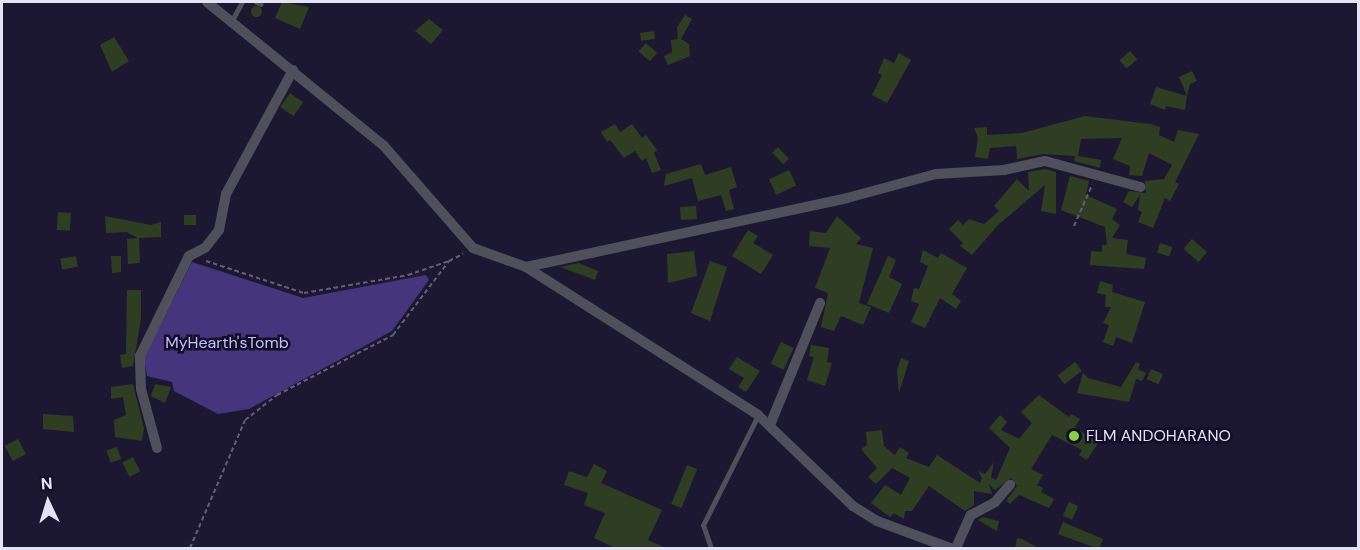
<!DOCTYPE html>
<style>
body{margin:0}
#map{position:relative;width:1360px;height:550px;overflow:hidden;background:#1c1832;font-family:"DM Sans",sans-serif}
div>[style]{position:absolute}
.green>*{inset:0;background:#44357c}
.building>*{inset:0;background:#2f3e22;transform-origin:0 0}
.round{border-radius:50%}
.path>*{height:2px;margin-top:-1px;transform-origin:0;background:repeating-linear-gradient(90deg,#615e75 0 4.5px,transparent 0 7.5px)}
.lane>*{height:5px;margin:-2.5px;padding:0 2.5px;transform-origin:2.5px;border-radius:2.5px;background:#504f5c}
.street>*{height:10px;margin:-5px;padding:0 5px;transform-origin:5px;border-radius:5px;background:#504f5c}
.dots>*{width:16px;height:16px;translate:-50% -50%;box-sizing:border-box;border:3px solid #130e27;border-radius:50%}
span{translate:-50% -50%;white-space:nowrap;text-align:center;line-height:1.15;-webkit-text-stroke:5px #130e27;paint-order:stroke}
.park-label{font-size:16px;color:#c5befd}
.poi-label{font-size:16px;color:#e4e3f5}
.left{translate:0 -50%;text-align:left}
.frame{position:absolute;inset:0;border:3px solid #e4e3f5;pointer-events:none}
.north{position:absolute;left:18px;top:472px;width:60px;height:60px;-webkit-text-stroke:4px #130e27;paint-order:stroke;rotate:356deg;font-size:16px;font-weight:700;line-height:24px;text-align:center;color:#e4e3f5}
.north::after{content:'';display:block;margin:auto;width:21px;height:27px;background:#e4e3f5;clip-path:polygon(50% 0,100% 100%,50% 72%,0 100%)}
</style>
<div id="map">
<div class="green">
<div style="clip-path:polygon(192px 262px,303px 298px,426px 275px,429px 280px,392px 331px,249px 409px,218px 414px,174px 391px,172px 382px,147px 376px,144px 358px)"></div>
</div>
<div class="building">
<div style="clip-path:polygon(282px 2px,309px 7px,300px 29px,275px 18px)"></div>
<div class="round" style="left:250.5px;top:5.5px;width:11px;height:11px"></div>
<div style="clip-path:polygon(685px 15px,692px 19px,681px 39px,689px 44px,690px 56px,668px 65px,664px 56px,672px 52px,671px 40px,678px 39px,677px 27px)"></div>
<div style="clip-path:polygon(429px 19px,443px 30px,431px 44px,415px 31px)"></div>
<div style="left:654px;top:31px;width:8px;height:14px;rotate:83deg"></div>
<div style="clip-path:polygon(114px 37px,129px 61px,112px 72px,100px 45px)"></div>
<div style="left:646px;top:43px;width:15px;height:11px;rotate:42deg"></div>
<div style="left:1130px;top:51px;width:11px;height:14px;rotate:49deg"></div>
<div style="clip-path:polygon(899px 53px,911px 60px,887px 103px,872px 95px,882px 75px,878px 73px,884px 58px,894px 63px)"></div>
<div style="clip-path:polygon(1192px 71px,1197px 81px,1190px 84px,1187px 96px,1179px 77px)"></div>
<div style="clip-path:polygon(1156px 87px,1187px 96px,1185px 110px,1166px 106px,1165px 110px,1150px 104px)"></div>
<div style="left:290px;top:93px;width:16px;height:17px;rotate:35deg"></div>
<div style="clip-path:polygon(1085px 116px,1150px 124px,1160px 127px,1159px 135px,1174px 142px,1178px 130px,1199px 134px,1175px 182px,1179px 184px,1170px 201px,1165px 198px,1153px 228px,1138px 222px,1142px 212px,1138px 210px,1140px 195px,1132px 207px,1123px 202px,1129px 191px,1146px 193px,1145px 181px,1164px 179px,1172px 165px,1149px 153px,1142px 176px,1129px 175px,1130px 166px,1113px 159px,1122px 138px,1081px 139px,1078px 156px,1101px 160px,1100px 168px,1074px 161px,1075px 156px,1044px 154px,1017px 159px,1016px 146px,990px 148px,988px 159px,975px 157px,978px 138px,974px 128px,987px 127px,987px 135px,1022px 133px)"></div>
<div style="clip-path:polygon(615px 124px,620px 132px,632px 124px,642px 138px,646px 135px,657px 150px,654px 153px,661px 170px,652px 173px,646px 158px,642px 161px,635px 151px,624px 158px,610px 140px,607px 142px,601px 132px)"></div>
<div style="left:778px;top:147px;width:16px;height:8px;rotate:47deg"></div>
<div style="clip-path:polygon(701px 164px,705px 175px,731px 167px,737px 187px,729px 190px,734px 209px,726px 211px,721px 195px,698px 201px,692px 178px,664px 186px,666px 174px)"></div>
<div style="clip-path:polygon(1045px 169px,1056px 172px,1056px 214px,1041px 211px,1045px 185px,998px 225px,972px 255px,960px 246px,963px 243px,949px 229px,958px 220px,963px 225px,969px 219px,984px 224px,999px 211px,994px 206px,1017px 179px,1029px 191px,1028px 172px)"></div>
<div style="left:789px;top:170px;width:17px;height:22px;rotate:65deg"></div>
<div style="clip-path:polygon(1070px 176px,1089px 181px,1086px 195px,1117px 209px,1112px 219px,1120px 225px,1112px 238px,1128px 240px,1126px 254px,1146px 258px,1144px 269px,1090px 265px,1091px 251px,1102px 252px,1102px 245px,1107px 245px,1105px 227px,1061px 210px)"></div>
<div style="left:696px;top:206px;width:13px;height:16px;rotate:86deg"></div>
<div style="left:58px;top:212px;width:13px;height:18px;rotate:4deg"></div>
<div style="left:184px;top:215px;width:12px;height:10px"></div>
<div style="clip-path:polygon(105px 216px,151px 225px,161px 222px,161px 237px,139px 238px,140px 263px,128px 264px,127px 239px,138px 238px,127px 232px,106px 233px)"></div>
<div style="clip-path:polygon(837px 216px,861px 238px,856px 244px,873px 248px,859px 303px,871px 307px,863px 325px,841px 316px,834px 331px,821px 327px,828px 293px,815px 288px,830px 248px,809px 246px,810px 231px,826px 233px)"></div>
<div style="clip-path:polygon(748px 230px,758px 236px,753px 243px,773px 255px,761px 274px,732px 256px)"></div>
<div style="left:1192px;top:239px;width:20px;height:13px;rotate:41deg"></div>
<div style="left:1160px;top:243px;width:13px;height:10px;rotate:18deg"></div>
<div style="clip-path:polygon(923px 250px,938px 258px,941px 253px,967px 268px,952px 294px,961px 301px,956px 309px,940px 298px,925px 328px,911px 322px,919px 304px,911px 301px,914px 288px,919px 289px,928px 266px,920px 262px)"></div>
<div style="clip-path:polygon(694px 251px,697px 276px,668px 283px,667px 254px)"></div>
<div style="left:76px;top:256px;width:11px;height:16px;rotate:80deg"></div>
<div style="clip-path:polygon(111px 256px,121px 256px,121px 272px,112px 273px)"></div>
<div style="clip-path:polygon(888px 256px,896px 260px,889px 277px,902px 284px,889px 313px,867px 304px)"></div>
<div style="clip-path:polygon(710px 261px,727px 267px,710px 321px,691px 313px)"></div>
<div style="clip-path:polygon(579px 263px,598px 271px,595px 280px,560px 267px)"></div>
<div style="clip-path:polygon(1100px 281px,1113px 285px,1112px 292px,1145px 302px,1132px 343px,1116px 337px,1113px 346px,1103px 342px,1109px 325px,1103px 323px,1111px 307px,1105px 307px,1106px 295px,1097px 293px)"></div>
<div style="clip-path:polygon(127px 290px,141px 290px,141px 319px,133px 366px,122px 368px,120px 355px,126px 354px)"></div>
<div style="left:781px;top:342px;width:14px;height:24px;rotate:25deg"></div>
<div style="clip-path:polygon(811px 345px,829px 348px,827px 362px,832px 363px,825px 386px,807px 380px,814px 357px,809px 356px)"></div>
<div style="clip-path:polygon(737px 357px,760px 371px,746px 392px,738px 387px,744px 378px,729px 369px)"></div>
<div style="clip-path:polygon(901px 358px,909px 361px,899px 393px,897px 370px)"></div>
<div style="left:1075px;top:362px;width:11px;height:22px;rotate:52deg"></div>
<div style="clip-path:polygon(1136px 362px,1140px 364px,1138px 369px,1146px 373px,1142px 381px,1136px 379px,1129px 402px,1077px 393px,1083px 373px,1088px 378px,1121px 387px)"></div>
<div style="left:1151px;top:369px;width:13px;height:11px;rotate:23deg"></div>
<div style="clip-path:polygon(133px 384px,144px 428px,142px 441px,115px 437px,114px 420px,126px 415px,123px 397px,111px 399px,111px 387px)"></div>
<div style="clip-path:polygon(155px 384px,171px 387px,165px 403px,151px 396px)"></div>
<div style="clip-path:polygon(1039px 395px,1069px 417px,1071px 414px,1080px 419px,1075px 427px,1098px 443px,1087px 460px,1079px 455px,1082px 450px,1052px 435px,1031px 469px,1043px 475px,1037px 485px,1043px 488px,1041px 492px,1054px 499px,1049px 508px,1019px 495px,1010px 504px,1006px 501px,1017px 486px,1011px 478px,995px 490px,989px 484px,992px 494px,974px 491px,974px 505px,965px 511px,929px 486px,912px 511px,905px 511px,904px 519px,894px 513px,890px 517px,871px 503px,885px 485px,901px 495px,910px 478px,892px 468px,876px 484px,868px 477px,877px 468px,861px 449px,867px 445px,866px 432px,882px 430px,884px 446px,895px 455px,900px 447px,909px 453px,906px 458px,929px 467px,937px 455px,980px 483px,982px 478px,978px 471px,985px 474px,994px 462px,991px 477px,996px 480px,1010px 448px,989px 428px,1000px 415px,1007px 422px,1001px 430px,1019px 439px,1032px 423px,1021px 412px)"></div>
<div style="clip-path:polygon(43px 414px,73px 416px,74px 432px,43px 429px)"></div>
<div style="left:18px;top:439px;width:17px;height:15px;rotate:62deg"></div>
<div style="left:117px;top:447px;width:13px;height:11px;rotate:72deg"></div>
<div style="left:133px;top:457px;width:16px;height:12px;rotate:63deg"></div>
<div style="clip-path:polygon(594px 464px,607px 471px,601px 483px,662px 510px,648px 540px,668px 549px,617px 549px,594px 538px,605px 513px,584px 505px,588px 493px,564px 485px,569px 471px,587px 477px)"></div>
<div style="left:687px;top:465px;width:11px;height:42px;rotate:22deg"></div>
<div style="left:1069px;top:502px;width:10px;height:15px;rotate:24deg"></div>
<div style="clip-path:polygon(983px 517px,999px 521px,997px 531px,978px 520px)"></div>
<div style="clip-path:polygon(1063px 522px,1103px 539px,1099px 549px,1058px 534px)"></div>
<div style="clip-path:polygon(1017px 538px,1022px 539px,1040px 549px,1015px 549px)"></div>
</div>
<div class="path">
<div style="left:1074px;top:226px;width:45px;rotate:-66.3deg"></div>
<div style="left:206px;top:261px;width:103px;rotate:18.1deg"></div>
<div style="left:304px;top:293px;width:106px;rotate:-9.8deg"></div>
<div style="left:408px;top:275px;width:43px;rotate:-18.9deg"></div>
<div style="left:190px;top:548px;width:139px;rotate:-66.7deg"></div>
<div style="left:245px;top:420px;width:41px;rotate:-38deg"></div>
<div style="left:277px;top:395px;width:131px;rotate:-27.3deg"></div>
<div style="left:393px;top:335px;width:93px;rotate:-52.9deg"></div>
<div style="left:449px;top:261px;width:16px;rotate:-27deg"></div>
</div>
<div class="lane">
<div style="left:256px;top:2px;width:5px;rotate:22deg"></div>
<div style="left:232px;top:20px;width:21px;rotate:-61deg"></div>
<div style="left:711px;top:548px;width:24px;rotate:-109deg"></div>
<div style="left:703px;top:525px;width:123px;rotate:-63.4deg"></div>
</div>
<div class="street">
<div style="left:207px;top:2px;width:228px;rotate:39.1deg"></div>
<div style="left:384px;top:146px;width:135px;rotate:48.9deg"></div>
<div style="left:473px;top:248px;width:56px;rotate:19.7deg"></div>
<div style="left:526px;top:267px;width:275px;rotate:32.5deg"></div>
<div style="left:758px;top:415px;width:132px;rotate:43.8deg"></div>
<div style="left:853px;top:506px;width:28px;rotate:32deg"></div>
<div style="left:877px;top:521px;width:78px;rotate:20.3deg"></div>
<div style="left:526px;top:267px;width:328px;rotate:-12.1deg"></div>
<div style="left:847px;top:198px;width:92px;rotate:-15.1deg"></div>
<div style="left:936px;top:174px;width:68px;rotate:-3.4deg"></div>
<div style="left:1004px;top:170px;width:42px;rotate:-12.4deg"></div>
<div style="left:1045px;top:161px;width:99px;rotate:15.2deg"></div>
<div style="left:770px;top:425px;width:132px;rotate:-67.7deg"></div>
<div style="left:157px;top:448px;width:61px;rotate:-105.2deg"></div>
<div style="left:141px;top:389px;width:33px;rotate:-92deg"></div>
<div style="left:140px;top:356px;width:111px;rotate:-63.9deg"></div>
<div style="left:189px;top:256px;width:18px;rotate:-27deg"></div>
<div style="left:205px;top:248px;width:23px;rotate:-52deg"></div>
<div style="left:219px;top:230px;width:37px;rotate:-79deg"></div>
<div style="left:226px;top:194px;width:141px;rotate:-61.6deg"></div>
<div style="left:956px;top:548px;width:36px;rotate:-66deg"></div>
<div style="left:971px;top:515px;width:27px;rotate:-28deg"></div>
<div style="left:995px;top:502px;width:23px;rotate:-49deg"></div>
</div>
<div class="dots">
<div style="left:1074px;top:436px;background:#8cce45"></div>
</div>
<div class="park-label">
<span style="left:227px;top:343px">MyHearth'sTomb</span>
</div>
<div class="poi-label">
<span class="left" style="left:1086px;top:436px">FLM ANDOHARANO</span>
</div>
<div class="frame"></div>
<div class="north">N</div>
</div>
